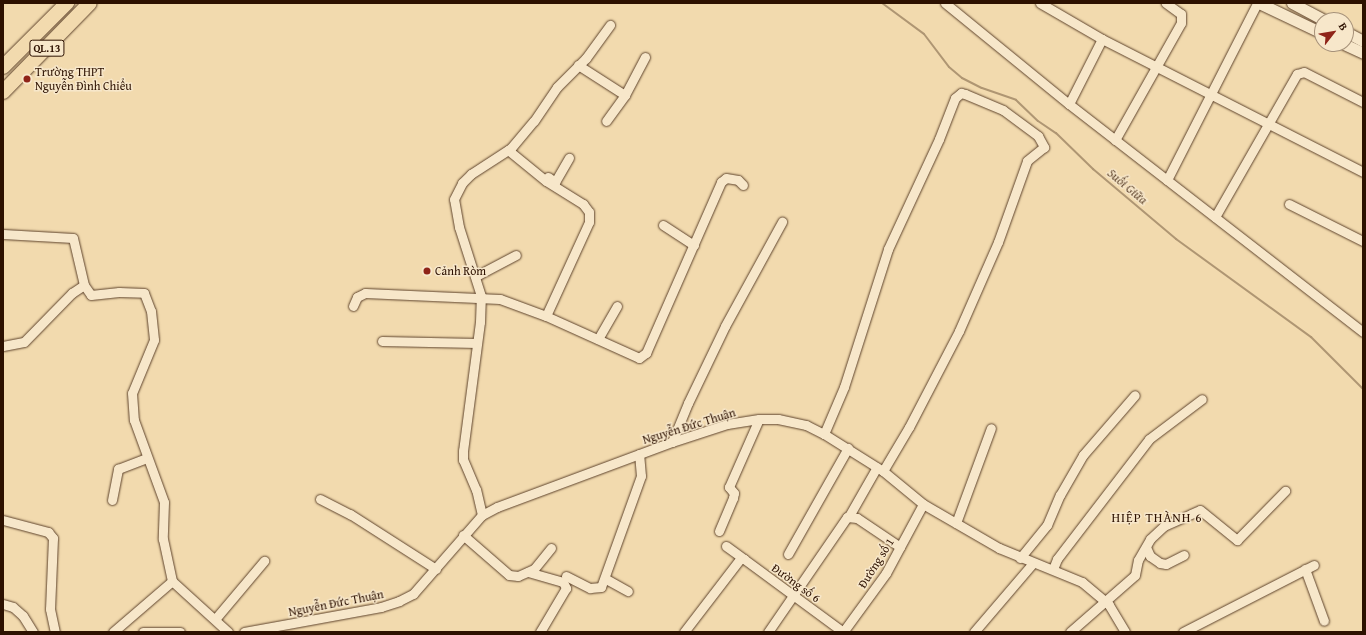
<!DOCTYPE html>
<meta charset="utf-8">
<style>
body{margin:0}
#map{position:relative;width:1366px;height:635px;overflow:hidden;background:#f2daae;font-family:"Gentium Book Plus",serif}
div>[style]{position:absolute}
.stream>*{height:2px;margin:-1px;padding:0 1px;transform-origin:1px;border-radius:1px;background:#af9673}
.roads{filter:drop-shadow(0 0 1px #5e432c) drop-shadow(0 0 1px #5e432c)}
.minor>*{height:9px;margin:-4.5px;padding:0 4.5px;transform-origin:4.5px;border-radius:4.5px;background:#f7e7ca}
.tertiary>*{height:11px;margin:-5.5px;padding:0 5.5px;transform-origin:5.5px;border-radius:5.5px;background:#f7e7ca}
.trunk>*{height:14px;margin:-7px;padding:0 7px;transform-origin:7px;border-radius:7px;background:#f2daae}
.dots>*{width:11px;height:11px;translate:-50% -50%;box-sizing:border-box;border:2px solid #f7e7ca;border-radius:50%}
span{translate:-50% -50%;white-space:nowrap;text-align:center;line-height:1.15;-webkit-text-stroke:3px #f7e7ca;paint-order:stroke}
.shield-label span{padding:1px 3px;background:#f7e7ca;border:1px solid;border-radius:3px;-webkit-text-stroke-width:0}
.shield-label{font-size:11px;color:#2d1100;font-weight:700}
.poi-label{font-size:12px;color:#2d1100}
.left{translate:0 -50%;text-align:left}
.street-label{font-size:12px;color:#2d1100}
.water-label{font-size:13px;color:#61462e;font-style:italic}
.neighbourhood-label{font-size:13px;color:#2d1100;letter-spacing:1px}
.frame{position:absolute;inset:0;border:4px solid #2d1100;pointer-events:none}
.north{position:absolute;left:1314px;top:12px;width:40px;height:40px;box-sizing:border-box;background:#f7e7ca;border:1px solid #a69179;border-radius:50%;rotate:59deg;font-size:11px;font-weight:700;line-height:16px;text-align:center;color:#2d1100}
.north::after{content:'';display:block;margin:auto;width:14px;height:18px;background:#8f2418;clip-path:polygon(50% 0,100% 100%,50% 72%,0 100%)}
</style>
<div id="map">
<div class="stream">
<div style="left:882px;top:3px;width:52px;rotate:36.4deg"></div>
<div style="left:924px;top:34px;width:41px;rotate:52.9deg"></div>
<div style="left:949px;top:67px;width:17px;rotate:40deg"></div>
<div style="left:962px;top:78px;width:22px;rotate:27deg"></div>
<div style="left:982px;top:88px;width:36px;rotate:19deg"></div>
<div style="left:1016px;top:100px;width:30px;rotate:44deg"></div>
<div style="left:1038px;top:121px;width:22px;rotate:34deg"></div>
<div style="left:1056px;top:133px;width:52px;rotate:44.2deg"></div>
<div style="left:1093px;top:169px;width:109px;rotate:40.1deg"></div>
<div style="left:1176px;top:239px;width:167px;rotate:36deg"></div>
<div style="left:1311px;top:337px;width:74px;rotate:45deg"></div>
</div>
<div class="roads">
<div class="minor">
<div style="left:945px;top:3px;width:160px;rotate:39.2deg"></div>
<div style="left:1069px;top:104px;width:372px;rotate:37.8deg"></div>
<div style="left:1040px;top:3px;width:72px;rotate:30.1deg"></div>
<div style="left:1102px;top:39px;width:293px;rotate:27deg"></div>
<div style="left:578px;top:65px;width:56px;rotate:32.6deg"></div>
<div style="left:625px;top:95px;width:32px;rotate:126deg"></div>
<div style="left:625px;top:95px;width:43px;rotate:-62.2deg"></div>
<div style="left:1069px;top:104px;width:73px;rotate:-63.1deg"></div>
<div style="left:1115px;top:140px;width:134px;rotate:-60.6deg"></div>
<div style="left:1181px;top:23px;width:9px;rotate:-90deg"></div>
<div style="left:1181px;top:14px;width:19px;rotate:-144deg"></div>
<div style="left:508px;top:150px;width:49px;rotate:39.2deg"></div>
<div style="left:546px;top:181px;width:44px;rotate:31.9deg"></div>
<div style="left:583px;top:204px;width:10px;rotate:53deg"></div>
<div style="left:589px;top:212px;width:10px;rotate:90deg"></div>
<div style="left:589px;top:222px;width:103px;rotate:114.6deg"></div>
<div style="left:548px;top:177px;width:9px;rotate:36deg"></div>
<div style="left:555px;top:182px;width:28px;rotate:-60deg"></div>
<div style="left:1167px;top:180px;width:199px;rotate:-63deg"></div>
<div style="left:1289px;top:204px;width:83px;rotate:26.6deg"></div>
<div style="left:1215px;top:217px;width:165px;rotate:-60.2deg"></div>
<div style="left:1297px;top:74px;width:7px;rotate:-16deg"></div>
<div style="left:1304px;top:72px;width:66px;rotate:27deg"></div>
<div style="left:663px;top:225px;width:37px;rotate:33deg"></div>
<div style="left:3px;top:234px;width:70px;rotate:3.3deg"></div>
<div style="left:73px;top:238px;width:48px;rotate:76.8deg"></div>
<div style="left:476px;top:276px;width:45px;rotate:-27.7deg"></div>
<div style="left:353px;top:306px;width:10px;rotate:-66deg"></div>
<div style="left:357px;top:297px;width:9px;rotate:-27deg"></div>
<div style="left:365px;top:293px;width:135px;rotate:2.5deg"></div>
<div style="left:500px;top:299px;width:49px;rotate:20.3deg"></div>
<div style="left:546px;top:316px;width:102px;rotate:24.3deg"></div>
<div style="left:639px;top:358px;width:9px;rotate:-36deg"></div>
<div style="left:646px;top:353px;width:187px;rotate:-66.3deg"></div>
<div style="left:721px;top:182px;width:6px;rotate:-39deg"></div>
<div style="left:726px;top:178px;width:12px;rotate:9deg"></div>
<div style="left:738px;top:180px;width:7px;rotate:45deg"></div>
<div style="left:598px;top:339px;width:38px;rotate:-60deg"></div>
<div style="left:382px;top:341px;width:95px;rotate:1.2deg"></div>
<div style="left:3px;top:346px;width:21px;rotate:-11deg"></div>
<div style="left:24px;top:342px;width:69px;rotate:-45.6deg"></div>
<div style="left:72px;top:293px;width:14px;rotate:-34deg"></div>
<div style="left:84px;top:285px;width:12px;rotate:55deg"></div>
<div style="left:91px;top:295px;width:28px;rotate:-6deg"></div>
<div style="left:119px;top:292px;width:25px;rotate:2deg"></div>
<div style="left:144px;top:293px;width:19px;rotate:69deg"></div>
<div style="left:151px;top:311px;width:29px;rotate:84deg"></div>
<div style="left:154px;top:340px;width:57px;rotate:112.5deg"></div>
<div style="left:132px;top:393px;width:27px;rotate:86deg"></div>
<div style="left:134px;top:420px;width:87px;rotate:69.9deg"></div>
<div style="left:164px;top:502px;width:37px;rotate:92deg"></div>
<div style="left:163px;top:539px;width:43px;rotate:77.9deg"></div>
<div style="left:824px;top:434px;width:51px;rotate:-66.9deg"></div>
<div style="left:844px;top:387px;width:145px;rotate:-72.3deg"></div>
<div style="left:888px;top:249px;width:121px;rotate:-65.1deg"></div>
<div style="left:939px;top:139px;width:44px;rotate:-68.7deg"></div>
<div style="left:955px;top:98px;width:8px;rotate:-40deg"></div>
<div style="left:961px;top:93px;width:4px;rotate:14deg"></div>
<div style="left:965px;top:94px;width:41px;rotate:22.8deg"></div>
<div style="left:1003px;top:110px;width:44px;rotate:36.6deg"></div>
<div style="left:1038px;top:136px;width:13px;rotate:61deg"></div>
<div style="left:1044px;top:147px;width:22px;rotate:141deg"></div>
<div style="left:1027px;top:161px;width:86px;rotate:109.7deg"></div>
<div style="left:998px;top:242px;width:97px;rotate:113.7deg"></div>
<div style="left:959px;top:331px;width:108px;rotate:117.5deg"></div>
<div style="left:909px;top:427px;width:51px;rotate:120.6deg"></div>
<div style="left:672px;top:442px;width:42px;rotate:-67.7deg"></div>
<div style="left:688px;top:403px;width:85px;rotate:-64.3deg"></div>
<div style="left:725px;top:326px;width:119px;rotate:-61.3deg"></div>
<div style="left:320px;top:499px;width:34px;rotate:27deg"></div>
<div style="left:350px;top:514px;width:102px;rotate:32.6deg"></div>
<div style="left:112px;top:500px;width:32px;rotate:-79deg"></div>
<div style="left:118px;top:469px;width:30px;rotate:-21deg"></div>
<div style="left:482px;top:515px;width:26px;rotate:-103deg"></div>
<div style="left:476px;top:490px;width:33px;rotate:-113deg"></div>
<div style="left:463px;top:460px;width:9px;rotate:-90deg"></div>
<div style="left:463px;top:451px;width:130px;rotate:-82.5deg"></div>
<div style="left:480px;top:322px;width:26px;rotate:-88deg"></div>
<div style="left:481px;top:296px;width:72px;rotate:-107.7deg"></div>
<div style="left:459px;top:227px;width:28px;rotate:-100deg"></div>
<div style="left:454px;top:199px;width:18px;rotate:-63deg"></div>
<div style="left:462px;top:183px;width:13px;rotate:-45deg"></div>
<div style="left:471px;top:174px;width:48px;rotate:-33deg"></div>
<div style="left:511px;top:148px;width:35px;rotate:-50deg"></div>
<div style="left:534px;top:121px;width:41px;rotate:-55.9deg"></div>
<div style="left:557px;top:87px;width:41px;rotate:-45deg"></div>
<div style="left:586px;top:58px;width:41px;rotate:-54deg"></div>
<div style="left:849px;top:516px;width:56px;rotate:-60.3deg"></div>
<div style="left:3px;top:520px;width:47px;rotate:14.9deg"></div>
<div style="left:48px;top:532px;width:8px;rotate:50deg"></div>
<div style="left:53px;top:538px;width:71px;rotate:92.4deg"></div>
<div style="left:50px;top:609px;width:24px;rotate:78deg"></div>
<div style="left:956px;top:523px;width:101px;rotate:-69.8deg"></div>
<div style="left:719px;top:531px;width:36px;rotate:-67deg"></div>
<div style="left:733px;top:498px;width:5px;rotate:-79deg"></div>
<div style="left:734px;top:493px;width:8px;rotate:-130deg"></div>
<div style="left:729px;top:487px;width:74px;rotate:-66.2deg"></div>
<div style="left:463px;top:535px;width:61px;rotate:41deg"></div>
<div style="left:509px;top:575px;width:9px;rotate:6deg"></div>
<div style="left:518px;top:576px;width:17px;rotate:-24deg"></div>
<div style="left:534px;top:569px;width:27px;rotate:-51deg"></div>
<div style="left:726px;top:546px;width:22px;rotate:36deg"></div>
<div style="left:1146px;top:547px;width:10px;rotate:66deg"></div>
<div style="left:1150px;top:556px;width:12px;rotate:35deg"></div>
<div style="left:1160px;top:563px;width:6px;rotate:9deg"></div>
<div style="left:1166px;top:564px;width:20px;rotate:-27deg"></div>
<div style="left:788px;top:554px;width:122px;rotate:-60.5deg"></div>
<div style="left:1020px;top:558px;width:43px;rotate:-50.7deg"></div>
<div style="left:1047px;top:525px;width:33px;rotate:-67deg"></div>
<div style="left:1060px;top:495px;width:46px;rotate:-60.1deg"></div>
<div style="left:1083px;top:455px;width:79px;rotate:-49.1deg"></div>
<div style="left:1053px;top:569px;width:11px;rotate:-68deg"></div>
<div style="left:1057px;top:559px;width:151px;rotate:-52.5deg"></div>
<div style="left:1149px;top:439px;width:66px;rotate:-37deg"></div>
<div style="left:1305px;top:569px;width:55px;rotate:69.9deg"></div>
<div style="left:528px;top:572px;width:36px;rotate:16deg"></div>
<div style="left:563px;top:582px;width:7px;rotate:63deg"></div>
<div style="left:566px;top:588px;width:51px;rotate:120.6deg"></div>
<div style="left:566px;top:576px;width:27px;rotate:27deg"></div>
<div style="left:590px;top:588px;width:11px;rotate:-5deg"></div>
<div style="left:601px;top:587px;width:118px;rotate:-70.2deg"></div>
<div style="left:641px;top:476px;width:22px;rotate:-95deg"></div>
<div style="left:606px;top:579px;width:25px;rotate:29deg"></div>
<div style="left:3px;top:604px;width:10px;rotate:17deg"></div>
<div style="left:13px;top:607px;width:13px;rotate:42deg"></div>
<div style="left:23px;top:616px;width:19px;rotate:58deg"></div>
<div style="left:216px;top:618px;width:75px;rotate:-49.9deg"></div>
<div style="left:113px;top:632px;width:78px;rotate:-40.8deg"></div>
<div style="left:172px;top:581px;width:76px;rotate:42.3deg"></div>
<div style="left:143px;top:632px;width:37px"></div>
<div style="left:244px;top:632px;width:139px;rotate:-10.3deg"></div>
<div style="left:381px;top:607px;width:19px;rotate:-18deg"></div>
<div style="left:399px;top:601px;width:16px;rotate:-27deg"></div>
<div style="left:413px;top:594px;width:105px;rotate:-48.9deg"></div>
<div style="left:482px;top:515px;width:17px;rotate:-28deg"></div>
<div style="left:497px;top:507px;width:187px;rotate:-20.4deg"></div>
<div style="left:672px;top:442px;width:58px;rotate:-18.1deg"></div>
<div style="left:727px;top:424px;width:32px;rotate:-9deg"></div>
<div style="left:759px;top:419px;width:19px"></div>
<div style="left:778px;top:419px;width:29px;rotate:12deg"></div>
<div style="left:806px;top:425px;width:20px;rotate:27deg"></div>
<div style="left:824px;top:434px;width:70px;rotate:32.1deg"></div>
<div style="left:883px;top:471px;width:52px;rotate:39.5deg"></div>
<div style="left:923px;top:504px;width:88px;rotate:30.1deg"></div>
<div style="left:999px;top:548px;width:90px;rotate:22.3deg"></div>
<div style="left:1082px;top:582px;width:35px;rotate:40deg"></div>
<div style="left:1109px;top:605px;width:31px;rotate:59deg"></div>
<div style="left:684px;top:632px;width:92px;rotate:-52.5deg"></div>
<div style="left:740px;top:559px;width:4px"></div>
<div style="left:744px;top:559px;width:123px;rotate:36.4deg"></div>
<div style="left:768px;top:632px;width:140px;rotate:-55.5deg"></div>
<div style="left:847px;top:517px;width:10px;rotate:6deg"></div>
<div style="left:857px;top:518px;width:52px;rotate:34deg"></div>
<div style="left:843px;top:632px;width:73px;rotate:-53.9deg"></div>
<div style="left:886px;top:573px;width:78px;rotate:-61.8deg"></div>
<div style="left:974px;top:632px;width:91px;rotate:-49.5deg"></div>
<div style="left:1070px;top:632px;width:86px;rotate:-41.2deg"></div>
<div style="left:1135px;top:575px;width:15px;rotate:-79deg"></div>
<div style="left:1138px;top:560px;width:24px;rotate:-60deg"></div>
<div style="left:1150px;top:539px;width:19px;rotate:-43deg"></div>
<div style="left:1164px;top:526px;width:39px;rotate:-24deg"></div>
<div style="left:1200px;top:510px;width:48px;rotate:39deg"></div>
<div style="left:1237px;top:540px;width:69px;rotate:-45.6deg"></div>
<div style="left:1183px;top:632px;width:147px;rotate:-27.1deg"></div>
</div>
<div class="tertiary">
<div style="left:1259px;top:3px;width:70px;rotate:25.5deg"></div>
<div style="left:1292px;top:3px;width:36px;rotate:28deg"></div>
<div style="left:1346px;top:32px;width:19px;rotate:28deg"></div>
<div style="left:1344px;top:44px;width:21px;rotate:25deg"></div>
</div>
<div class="trunk">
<div style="left:3px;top:67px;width:91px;rotate:-45deg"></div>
<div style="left:3px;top:92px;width:124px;rotate:-45.7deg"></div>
</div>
</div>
<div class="dots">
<div style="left:27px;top:79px;background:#8f2418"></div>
<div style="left:427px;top:271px;background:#8f2418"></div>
</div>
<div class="shield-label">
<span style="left:47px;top:48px">QL.13</span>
</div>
<div class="poi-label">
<span class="left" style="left:35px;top:79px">Trường THPT<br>Nguyễn Đình Chiểu</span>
<span class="left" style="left:435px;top:271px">Cảnh Ròm</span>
</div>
<div class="street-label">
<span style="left:689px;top:426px;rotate:-17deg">Nguyễn Đức Thuận</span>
<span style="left:876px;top:563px;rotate:-58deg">Đường số 1</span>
<span style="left:796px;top:583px;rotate:36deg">Đường số 6</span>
<span style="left:336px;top:603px;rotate:-11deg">Nguyễn Đức Thuận</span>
</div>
<div class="water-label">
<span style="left:1127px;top:187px;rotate:40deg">Suối Giữa</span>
</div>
<div class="neighbourhood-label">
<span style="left:1157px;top:518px">HIỆP THÀNH 6</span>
</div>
<div class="frame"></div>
<div class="north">B</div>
</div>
